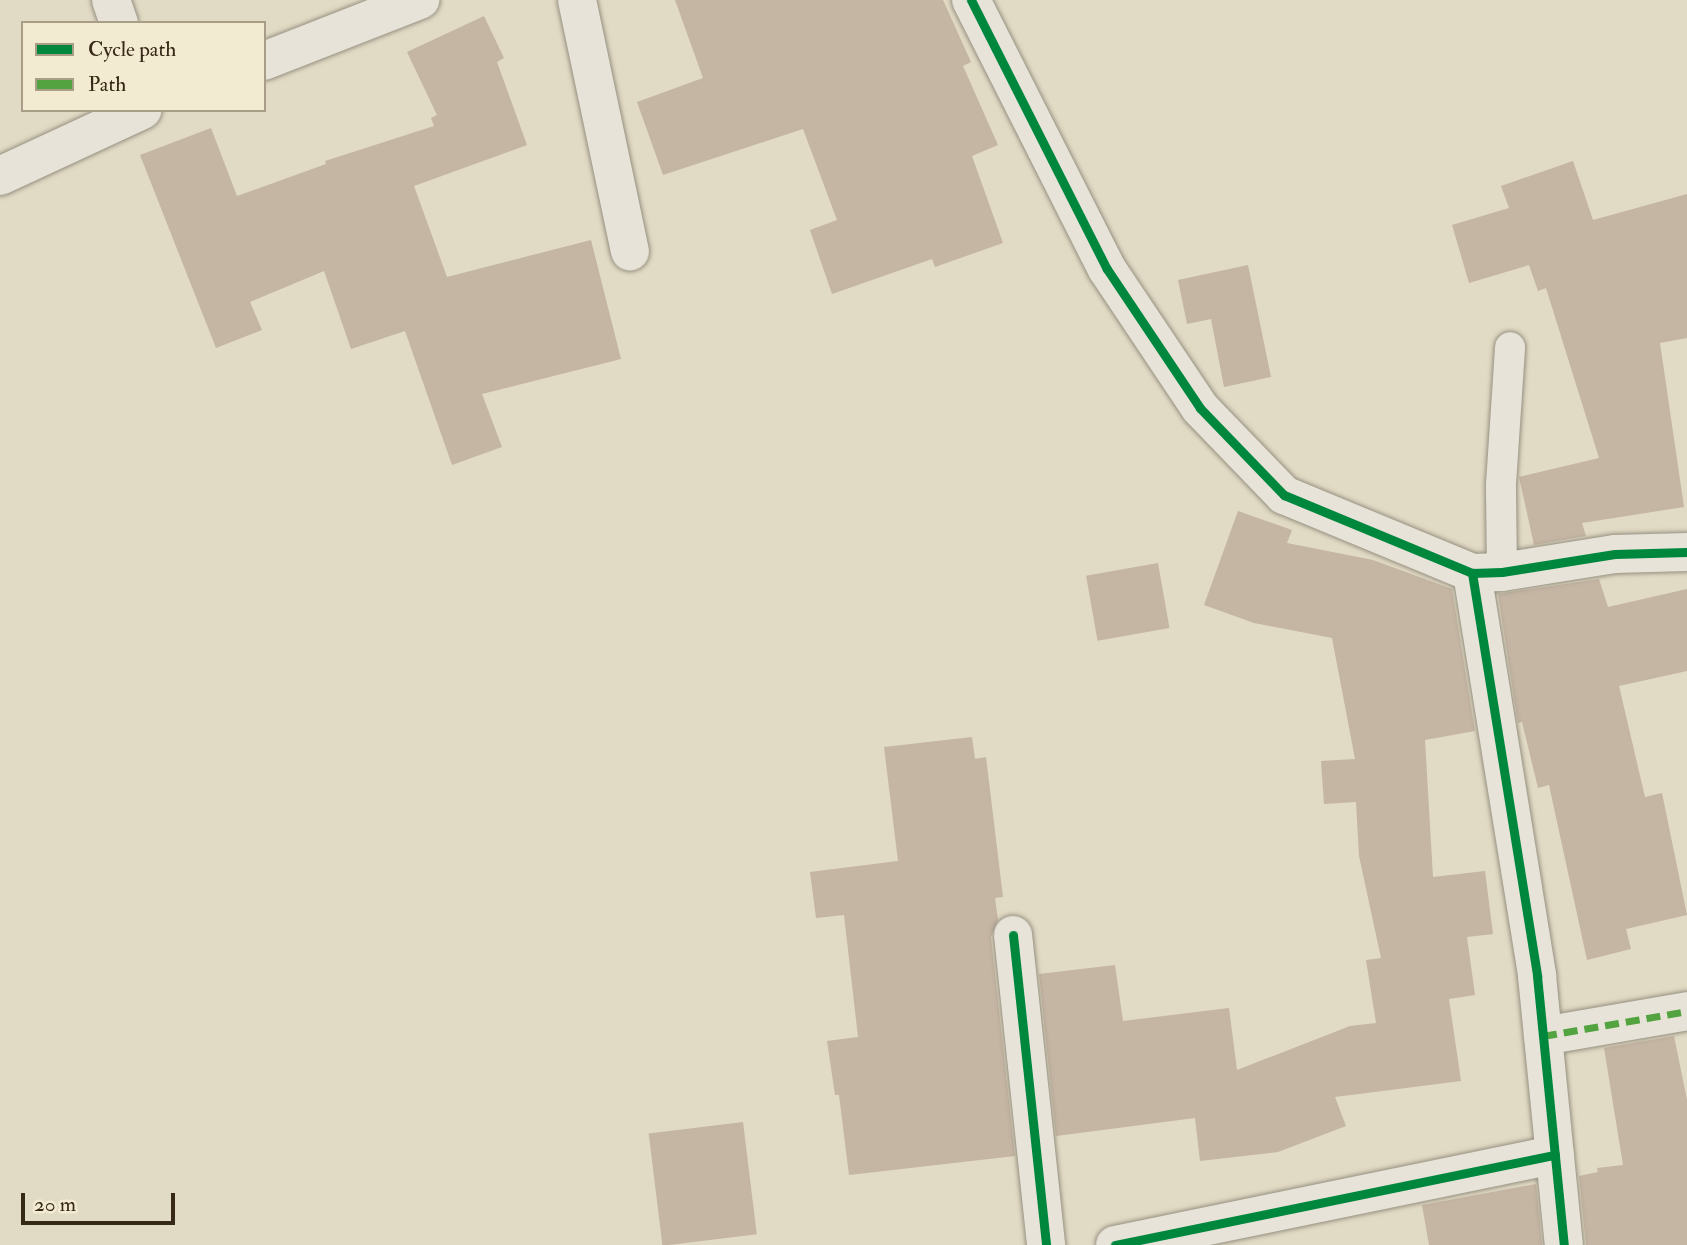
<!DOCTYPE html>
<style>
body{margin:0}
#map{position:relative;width:1687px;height:1245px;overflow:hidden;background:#e1dac4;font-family:"IM FELL Double Pica",serif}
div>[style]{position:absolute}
.building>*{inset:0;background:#c5b5a3;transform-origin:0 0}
.roads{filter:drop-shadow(0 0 2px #969081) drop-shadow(0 0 2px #969081)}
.service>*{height:30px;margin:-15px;padding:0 15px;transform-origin:15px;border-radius:15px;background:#e7e3d8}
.minor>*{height:38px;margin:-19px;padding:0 19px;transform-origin:19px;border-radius:19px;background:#e7e3d8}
.quiet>*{height:7px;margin-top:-3.5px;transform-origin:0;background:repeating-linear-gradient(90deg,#53a340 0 14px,transparent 0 21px)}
.cycleway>*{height:9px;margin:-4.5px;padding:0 4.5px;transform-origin:4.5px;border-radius:4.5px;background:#00873e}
span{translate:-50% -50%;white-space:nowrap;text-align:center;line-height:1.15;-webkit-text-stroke:5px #f3ebd1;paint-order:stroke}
.legend{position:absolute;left:21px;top:21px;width:245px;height:91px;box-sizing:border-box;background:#f3ebd1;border:2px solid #a89d87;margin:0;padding:9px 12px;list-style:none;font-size:21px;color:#372917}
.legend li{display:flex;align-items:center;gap:14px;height:35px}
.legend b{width:35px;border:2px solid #a89d87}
.scale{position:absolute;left:21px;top:1193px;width:154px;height:32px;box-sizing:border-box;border:4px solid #372917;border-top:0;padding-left:9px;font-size:21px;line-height:24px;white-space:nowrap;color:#372917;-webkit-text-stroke:5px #f3ebd1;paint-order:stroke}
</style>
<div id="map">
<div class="building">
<div style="clip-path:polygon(675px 0,943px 0,971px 62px,963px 66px,998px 145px,972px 156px,1003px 243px,935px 267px,932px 259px,832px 294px,810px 230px,837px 220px,803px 129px,663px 175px,637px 102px,703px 78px)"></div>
<div style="clip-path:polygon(484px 16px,504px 58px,497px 62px,527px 145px,414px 186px,447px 277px,591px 240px,621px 359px,482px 394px,502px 447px,452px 465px,405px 331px,351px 349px,324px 271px,250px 302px,262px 330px,216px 348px,140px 155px,211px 128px,237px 196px,326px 164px,325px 161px,434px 126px,431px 118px,437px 115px,407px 52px)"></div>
<div style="clip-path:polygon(1573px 161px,1593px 220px,1687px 194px,1687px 338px,1660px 343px,1684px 507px,1582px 523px,1586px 536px,1534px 545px,1519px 477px,1599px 458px,1546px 288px,1538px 291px,1529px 265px,1469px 283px,1452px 225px,1509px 208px,1501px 186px)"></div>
<div style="clip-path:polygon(1248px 265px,1271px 377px,1224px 387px,1211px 319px,1187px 324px,1178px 280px)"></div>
<div style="clip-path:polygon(1238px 511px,1292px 530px,1287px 543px,1373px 560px,1452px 589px,1475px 731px,1425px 740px,1433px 877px,1485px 871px,1493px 934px,1467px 937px,1475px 995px,1449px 999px,1461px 1081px,1335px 1097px,1346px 1126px,1278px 1152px,1200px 1161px,1195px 1118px,1056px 1136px,1039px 974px,1115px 965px,1123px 1021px,1229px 1008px,1237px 1070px,1350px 1026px,1376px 1023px,1366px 960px,1381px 958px,1359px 856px,1356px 802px,1324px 804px,1321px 761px,1355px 759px,1332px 638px,1254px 623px,1204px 605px)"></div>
<div style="left:1158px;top:563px;width:66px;height:73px;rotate:80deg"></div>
<div style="clip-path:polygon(1599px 579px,1608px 607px,1687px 589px,1687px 671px,1619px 686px,1645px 797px,1662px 793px,1687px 915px,1626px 929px,1631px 949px,1587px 960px,1549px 785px,1538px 788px,1522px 722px,1518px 723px,1498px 594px)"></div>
<div style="clip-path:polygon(972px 737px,975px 759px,986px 757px,1003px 897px,995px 898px,998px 920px,991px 937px,1015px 1156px,849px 1175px,839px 1095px,835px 1095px,827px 1041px,858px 1037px,844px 915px,816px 918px,810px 872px,898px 861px,884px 747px)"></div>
<div style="clip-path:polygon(1674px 1036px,1687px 1100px,1687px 1245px,1586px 1245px,1579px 1176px,1598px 1172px,1597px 1168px,1623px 1165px,1604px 1048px)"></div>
<div style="left:743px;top:1122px;width:113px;height:95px;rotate:83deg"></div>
<div style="clip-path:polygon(1536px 1184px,1542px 1245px,1429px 1245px,1422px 1205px)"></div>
</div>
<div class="roads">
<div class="service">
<div style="left:1502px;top:572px;width:88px;rotate:-90.7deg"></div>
<div style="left:1501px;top:484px;width:137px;rotate:-86.2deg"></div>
</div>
<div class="minor">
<div style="left:111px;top:0;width:24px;rotate:71deg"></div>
<div style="left:577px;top:0;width:257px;rotate:78.1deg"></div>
<div style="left:971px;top:0;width:301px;rotate:63.2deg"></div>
<div style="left:1107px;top:269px;width:167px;rotate:56.2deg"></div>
<div style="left:1200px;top:408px;width:121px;rotate:46deg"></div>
<div style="left:1284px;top:495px;width:204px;rotate:22.5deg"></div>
<div style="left:1472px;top:573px;width:30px;rotate:-2deg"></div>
<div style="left:1502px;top:572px;width:114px;rotate:-9.1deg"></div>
<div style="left:1615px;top:554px;width:72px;rotate:-1.6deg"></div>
<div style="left:264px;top:61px;width:168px;rotate:-21.4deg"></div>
<div style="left:0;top:176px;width:157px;rotate:-24.9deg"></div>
<div style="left:1472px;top:573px;width:408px;rotate:80.8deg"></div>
<div style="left:1537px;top:976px;width:270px;rotate:84.3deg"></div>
<div style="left:1013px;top:935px;width:312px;rotate:83.9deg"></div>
<div style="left:1543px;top:1036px;width:146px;rotate:-9.8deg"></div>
<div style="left:1115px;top:1245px;width:449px;rotate:-11.6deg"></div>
</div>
</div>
<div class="quiet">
<div style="left:1543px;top:1036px;width:146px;rotate:-9.8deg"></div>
</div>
<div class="cycleway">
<div style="left:971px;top:0;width:301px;rotate:63.2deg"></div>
<div style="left:1107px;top:269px;width:167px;rotate:56.2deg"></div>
<div style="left:1200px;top:408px;width:121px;rotate:46deg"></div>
<div style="left:1284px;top:495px;width:204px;rotate:22.5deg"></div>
<div style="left:1472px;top:573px;width:30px;rotate:-2deg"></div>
<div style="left:1502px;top:572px;width:114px;rotate:-9.1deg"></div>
<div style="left:1615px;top:554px;width:72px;rotate:-1.6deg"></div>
<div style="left:1472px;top:573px;width:408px;rotate:80.8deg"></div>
<div style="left:1537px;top:976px;width:270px;rotate:84.3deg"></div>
<div style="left:1013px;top:935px;width:312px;rotate:83.9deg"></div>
<div style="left:1115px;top:1245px;width:449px;rotate:-11.6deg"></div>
</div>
<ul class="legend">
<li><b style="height:9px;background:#00873e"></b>Cycle path</li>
<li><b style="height:9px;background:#53a340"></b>Path</li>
</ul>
<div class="scale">20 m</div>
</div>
